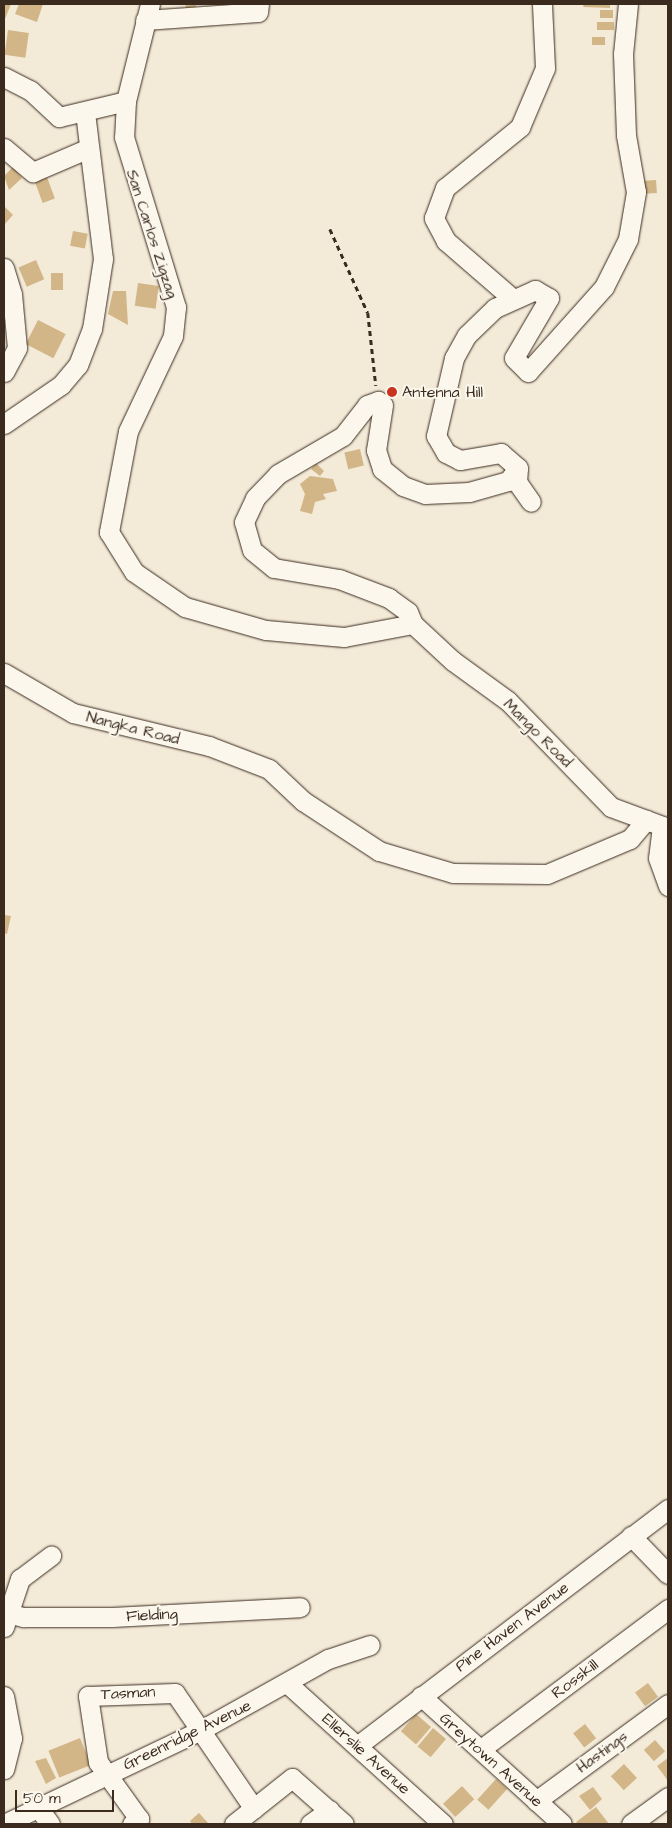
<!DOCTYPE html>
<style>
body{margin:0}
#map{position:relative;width:672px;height:1828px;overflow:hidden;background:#f3ead8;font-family:"Architects Daughter",sans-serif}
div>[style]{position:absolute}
.building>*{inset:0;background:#d2b687;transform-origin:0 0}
.path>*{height:2.5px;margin-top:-1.25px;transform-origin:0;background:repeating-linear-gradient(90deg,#3b2a1e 0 5px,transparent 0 9px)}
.roads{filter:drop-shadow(0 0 1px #3b2a1e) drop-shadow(0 0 1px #3b2a1e)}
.minor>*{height:19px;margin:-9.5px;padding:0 9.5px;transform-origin:9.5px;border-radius:9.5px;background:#fbf7ec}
.dots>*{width:14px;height:14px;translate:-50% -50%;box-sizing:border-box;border:2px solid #fbf7ec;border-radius:50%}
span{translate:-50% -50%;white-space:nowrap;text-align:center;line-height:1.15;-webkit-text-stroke:4px #fbf7ec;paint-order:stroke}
.street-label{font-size:16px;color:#3b2a1e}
.poi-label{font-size:16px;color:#3b2a1e}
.left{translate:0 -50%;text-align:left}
.frame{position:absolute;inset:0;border:5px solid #3b2a1e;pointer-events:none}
.scale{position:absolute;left:15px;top:1790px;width:99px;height:22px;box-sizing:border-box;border:2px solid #3b2a1e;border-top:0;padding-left:6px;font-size:15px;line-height:18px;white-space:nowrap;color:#3b2a1e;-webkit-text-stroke:4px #fbf7ec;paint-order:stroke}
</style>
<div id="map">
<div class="building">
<div style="clip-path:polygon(4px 4px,11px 4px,5px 19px,4px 18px)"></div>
<div style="clip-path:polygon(19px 4px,43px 4px,37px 22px,15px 14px)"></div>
<div style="clip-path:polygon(186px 4px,196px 4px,195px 12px,185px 10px)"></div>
<div style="clip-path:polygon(584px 4px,610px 4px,610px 8px,583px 7px)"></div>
<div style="left:613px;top:10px;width:8px;height:13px;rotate:90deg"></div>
<div style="left:614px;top:22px;width:8px;height:17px;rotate:90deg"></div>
<div style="left:8px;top:30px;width:21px;height:25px;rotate:8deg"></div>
<div style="left:605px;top:37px;width:8px;height:13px;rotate:90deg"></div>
<div style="clip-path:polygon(13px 167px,22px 178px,9px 190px,4px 176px)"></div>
<div style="left:47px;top:177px;width:23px;height:13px;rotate:70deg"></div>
<div style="left:656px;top:180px;width:13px;height:16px;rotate:86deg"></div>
<div style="clip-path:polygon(4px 206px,13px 215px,4px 225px)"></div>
<div style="left:73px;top:231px;width:15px;height:15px;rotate:11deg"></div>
<div style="left:36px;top:260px;width:21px;height:19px;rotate:67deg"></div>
<div style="left:51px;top:273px;width:12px;height:17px"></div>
<div style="left:138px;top:283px;width:21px;height:23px;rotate:8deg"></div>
<div style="clip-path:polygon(113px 291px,126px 291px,128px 325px,108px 314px)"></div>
<div style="left:38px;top:320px;width:31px;height:27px;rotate:27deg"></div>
<div style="left:360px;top:449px;width:17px;height:16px;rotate:77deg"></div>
<div style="clip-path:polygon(316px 463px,324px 471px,320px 476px,311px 469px)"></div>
<div style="clip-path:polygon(310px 476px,333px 479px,337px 491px,323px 494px,326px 499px,315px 502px,312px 514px,300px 511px,305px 494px,300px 484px)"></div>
<div style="clip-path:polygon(4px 915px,11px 916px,7px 934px,4px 933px)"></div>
<div style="left:648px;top:1683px;width:17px;height:16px;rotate:54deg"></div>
<div style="left:416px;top:1714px;width:20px;height:23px;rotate:41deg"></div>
<div style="left:585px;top:1724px;width:18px;height:15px;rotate:52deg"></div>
<div style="left:433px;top:1728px;width:17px;height:24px;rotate:40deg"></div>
<div style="left:80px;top:1738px;width:29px;height:34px;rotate:68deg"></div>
<div style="left:655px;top:1740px;width:15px;height:15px;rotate:48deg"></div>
<div style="clip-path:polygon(46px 1758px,56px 1778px,46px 1784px,35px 1761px)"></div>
<div style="clip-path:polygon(668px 1758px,668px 1781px,657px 1766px)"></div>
<div style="left:624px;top:1764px;width:19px;height:18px;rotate:47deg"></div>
<div style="left:496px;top:1779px;width:15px;height:28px;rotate:42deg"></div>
<div style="left:462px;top:1786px;width:18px;height:26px;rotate:47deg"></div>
<div style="clip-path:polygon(593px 1787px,602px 1799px,590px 1810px,579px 1796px)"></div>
<div style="clip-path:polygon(596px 1807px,609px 1824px,578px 1824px,576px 1822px)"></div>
<div style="clip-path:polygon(199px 1813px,209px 1824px,192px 1824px,190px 1821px)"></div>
</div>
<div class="path">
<div style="left:330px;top:229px;width:92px;rotate:65.7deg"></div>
<div style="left:368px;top:313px;width:73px;rotate:83.7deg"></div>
</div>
<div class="roads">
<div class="minor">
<div style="left:150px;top:4px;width:100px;rotate:103.9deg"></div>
<div style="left:126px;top:101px;width:36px;rotate:93deg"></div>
<div style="left:124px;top:137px;width:178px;rotate:73deg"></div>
<div style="left:176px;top:307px;width:29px;rotate:96deg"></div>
<div style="left:173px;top:336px;width:105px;rotate:115.3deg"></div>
<div style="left:128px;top:431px;width:103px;rotate:100.7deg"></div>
<div style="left:109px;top:532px;width:47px;rotate:58deg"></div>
<div style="left:134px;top:572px;width:62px;rotate:34.5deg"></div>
<div style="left:185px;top:607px;width:84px;rotate:15.9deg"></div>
<div style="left:266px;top:630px;width:78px;rotate:5.1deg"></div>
<div style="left:344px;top:637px;width:70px;rotate:-10.7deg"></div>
<div style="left:413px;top:624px;width:13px;rotate:-113deg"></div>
<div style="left:408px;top:612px;width:24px;rotate:-144deg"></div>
<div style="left:389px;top:598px;width:53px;rotate:-159.2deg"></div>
<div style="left:339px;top:579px;width:66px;rotate:-170.4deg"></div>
<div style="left:274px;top:568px;width:28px;rotate:-141deg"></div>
<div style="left:252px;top:550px;width:29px;rotate:-106deg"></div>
<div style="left:244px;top:522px;width:26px;rotate:-65deg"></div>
<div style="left:255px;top:498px;width:33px;rotate:-46deg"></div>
<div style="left:278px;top:474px;width:75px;rotate:-30.3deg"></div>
<div style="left:343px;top:436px;width:39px;rotate:-52deg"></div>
<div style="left:367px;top:405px;width:12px;rotate:-20deg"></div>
<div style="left:378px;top:401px;width:6px;rotate:39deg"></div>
<div style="left:383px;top:405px;width:46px;rotate:98.8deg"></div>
<div style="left:376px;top:450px;width:20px;rotate:72deg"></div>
<div style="left:382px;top:469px;width:27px;rotate:39deg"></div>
<div style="left:403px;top:486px;width:23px;rotate:20deg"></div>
<div style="left:425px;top:494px;width:44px;rotate:-2.6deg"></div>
<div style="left:469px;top:492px;width:41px;rotate:-15.8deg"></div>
<div style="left:508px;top:481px;width:16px;rotate:-52deg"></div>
<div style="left:518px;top:468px;width:23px;rotate:-139deg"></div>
<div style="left:501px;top:453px;width:42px;rotate:170.3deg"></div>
<div style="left:460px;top:460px;width:16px;rotate:-153deg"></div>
<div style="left:446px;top:453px;width:20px;rotate:-120deg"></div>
<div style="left:436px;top:436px;width:80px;rotate:-77deg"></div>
<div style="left:454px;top:358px;width:26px;rotate:-61deg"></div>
<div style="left:467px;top:335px;width:39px;rotate:-44deg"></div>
<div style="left:495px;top:308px;width:44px;rotate:-24.2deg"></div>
<div style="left:535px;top:290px;width:16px;rotate:30deg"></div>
<div style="left:549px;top:298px;width:69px;rotate:120.3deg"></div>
<div style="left:514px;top:358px;width:20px;rotate:45deg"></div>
<div style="left:528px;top:372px;width:114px;rotate:-48.2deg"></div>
<div style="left:604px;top:287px;width:54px;rotate:-63.4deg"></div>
<div style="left:628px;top:239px;width:48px;rotate:-80.3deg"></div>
<div style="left:636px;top:192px;width:58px;rotate:-100deg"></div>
<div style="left:626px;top:135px;width:81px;rotate:-92.1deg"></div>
<div style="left:623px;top:54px;width:50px;rotate:-84.3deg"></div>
<div style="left:145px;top:20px;width:113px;rotate:-4deg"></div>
<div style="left:258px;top:12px;width:8px;rotate:-83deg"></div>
<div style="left:4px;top:77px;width:29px;rotate:27deg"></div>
<div style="left:30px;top:90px;width:40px;rotate:43deg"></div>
<div style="left:59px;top:117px;width:69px;rotate:-13.4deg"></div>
<div style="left:4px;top:148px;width:38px;rotate:40deg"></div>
<div style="left:33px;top:172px;width:61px;rotate:-23.2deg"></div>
<div style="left:4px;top:268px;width:27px;rotate:73deg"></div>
<div style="left:12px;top:294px;width:54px;rotate:84.7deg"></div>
<div style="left:17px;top:348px;width:27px;rotate:118deg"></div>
<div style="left:513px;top:299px;width:89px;rotate:-139.1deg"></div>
<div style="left:446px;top:241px;width:26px;rotate:-118deg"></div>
<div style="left:434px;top:218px;width:32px;rotate:-70deg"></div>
<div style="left:445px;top:188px;width:97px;rotate:-39.1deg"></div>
<div style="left:520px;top:127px;width:64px;rotate:-67deg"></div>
<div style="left:545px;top:68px;width:64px;rotate:-92.7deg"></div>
<div style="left:4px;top:424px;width:69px;rotate:-34.4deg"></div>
<div style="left:61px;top:385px;width:26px;rotate:-50deg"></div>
<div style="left:78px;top:365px;width:39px;rotate:-69deg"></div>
<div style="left:92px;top:329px;width:71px;rotate:-81.1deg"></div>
<div style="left:103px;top:259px;width:147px;rotate:-97deg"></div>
<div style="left:518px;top:468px;width:14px;rotate:94deg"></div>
<div style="left:517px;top:482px;width:24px;rotate:55deg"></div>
<div style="left:413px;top:624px;width:54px;rotate:42.8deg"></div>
<div style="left:453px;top:661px;width:68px;rotate:36deg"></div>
<div style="left:508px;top:701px;width:148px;rotate:45.8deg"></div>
<div style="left:611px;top:807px;width:61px;rotate:20.2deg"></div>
<div style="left:4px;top:673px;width:80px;rotate:30.1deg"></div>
<div style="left:73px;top:713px;width:140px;rotate:13.6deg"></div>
<div style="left:209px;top:746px;width:64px;rotate:21deg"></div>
<div style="left:269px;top:769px;width:47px;rotate:43.3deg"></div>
<div style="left:303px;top:801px;width:91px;rotate:33.3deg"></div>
<div style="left:379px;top:851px;width:77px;rotate:16.6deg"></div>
<div style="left:453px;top:873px;width:94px;rotate:0.6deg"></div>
<div style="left:547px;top:874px;width:90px;rotate:-22.9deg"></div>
<div style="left:630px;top:839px;width:25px;rotate:-50deg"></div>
<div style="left:662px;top:826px;width:32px;rotate:97deg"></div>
<div style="left:658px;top:858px;width:30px;rotate:70deg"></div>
<div style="left:631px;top:1536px;width:53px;rotate:45.8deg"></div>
<div style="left:4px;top:1612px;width:20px;rotate:15deg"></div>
<div style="left:23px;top:1617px;width:89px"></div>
<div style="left:112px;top:1617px;width:188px;rotate:-3deg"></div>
<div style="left:4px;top:1627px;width:51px;rotate:-71.6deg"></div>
<div style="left:20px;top:1579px;width:39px;rotate:-37deg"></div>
<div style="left:288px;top:1684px;width:209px;rotate:42.1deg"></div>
<div style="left:4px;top:1696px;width:43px;rotate:79.2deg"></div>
<div style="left:12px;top:1738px;width:32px;rotate:104deg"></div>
<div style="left:421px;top:1696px;width:190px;rotate:42.2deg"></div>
<div style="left:357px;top:1746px;width:391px;rotate:-37.3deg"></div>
<div style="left:481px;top:1749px;width:234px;rotate:-36.8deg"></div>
<div style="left:536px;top:1801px;width:164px;rotate:-36.3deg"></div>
<div style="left:37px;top:1806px;width:22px;rotate:54deg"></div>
<div style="left:4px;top:1824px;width:216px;rotate:-25.5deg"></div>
<div style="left:199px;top:1731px;width:148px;rotate:-29.2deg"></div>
<div style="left:328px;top:1659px;width:44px;rotate:-18.4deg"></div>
<div style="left:132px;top:1824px;width:9px;rotate:-36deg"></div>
<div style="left:139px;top:1819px;width:70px;rotate:-125.7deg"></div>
<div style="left:98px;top:1762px;width:67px;rotate:-98.6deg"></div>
<div style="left:88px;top:1696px;width:87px;rotate:-2deg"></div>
<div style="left:175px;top:1693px;width:140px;rotate:55.7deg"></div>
<div style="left:234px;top:1824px;width:74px;rotate:-38.4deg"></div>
<div style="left:292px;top:1778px;width:69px;rotate:41.5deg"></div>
<div style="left:310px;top:1824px;width:24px;rotate:-36deg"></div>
<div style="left:631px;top:1824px;width:46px;rotate:-36.1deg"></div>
</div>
</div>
<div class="dots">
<div style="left:392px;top:392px;background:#c8321e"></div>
</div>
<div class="street-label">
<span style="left:152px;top:234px;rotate:72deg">San Carlos Zigzag</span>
<span style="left:133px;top:728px;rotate:14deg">Nangka Road</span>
<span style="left:538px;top:733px;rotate:45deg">Mango Road</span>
<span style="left:152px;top:1615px;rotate:-3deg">Fielding</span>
<span style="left:512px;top:1627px;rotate:-37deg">Pine Haven Avenue</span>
<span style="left:575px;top:1679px;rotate:-37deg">Rosskill</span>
<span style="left:128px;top:1693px;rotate:-3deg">Tasman</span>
<span style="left:187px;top:1735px;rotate:-26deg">Greenridge Avenue</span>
<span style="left:602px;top:1752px;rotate:-36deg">Hastings</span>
<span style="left:366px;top:1754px;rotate:42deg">Ellerslie Avenue</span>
<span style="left:491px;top:1760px;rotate:42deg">Greytown Avenue</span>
</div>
<div class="poi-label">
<span class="left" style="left:402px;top:392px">Antenna Hill</span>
</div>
<div class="frame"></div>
<div class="scale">50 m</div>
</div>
